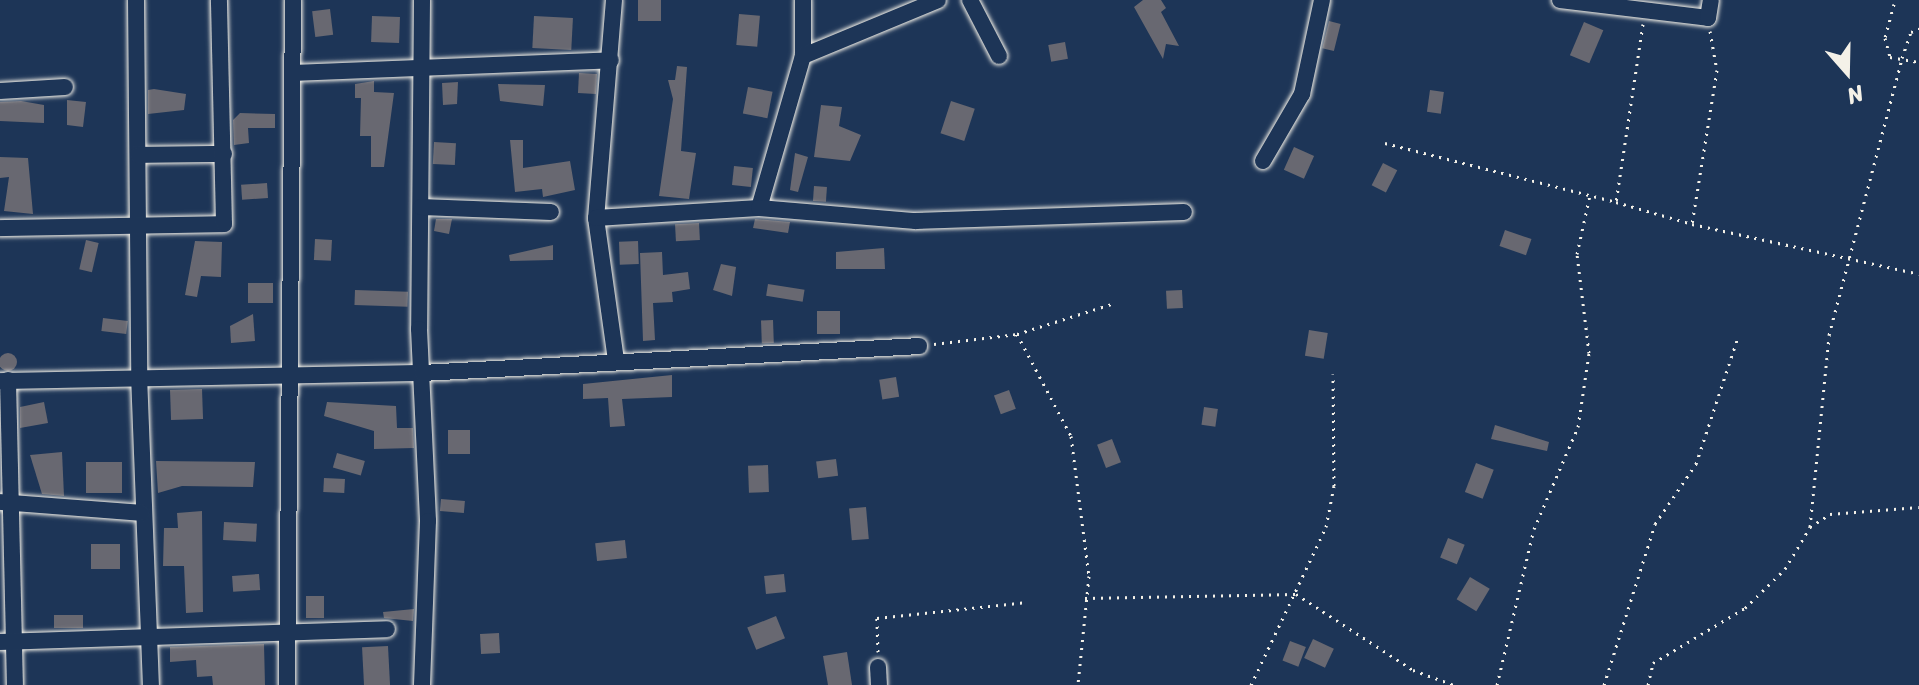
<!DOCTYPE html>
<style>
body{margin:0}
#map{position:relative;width:1919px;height:685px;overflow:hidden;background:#1d3557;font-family:Sriracha,sans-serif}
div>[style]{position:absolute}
.building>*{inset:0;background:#686871;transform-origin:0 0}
.round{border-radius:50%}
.path>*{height:3px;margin-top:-1.5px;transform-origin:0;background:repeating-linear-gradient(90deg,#f4f1e8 0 2px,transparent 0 8px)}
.roads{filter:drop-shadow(0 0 2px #f4f1e8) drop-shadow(0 0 2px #f4f1e8)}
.minor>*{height:16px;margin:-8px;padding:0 8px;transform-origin:8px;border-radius:8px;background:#1d3557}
span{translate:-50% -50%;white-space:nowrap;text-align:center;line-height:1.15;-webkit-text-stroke:6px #1d3557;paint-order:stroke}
.north{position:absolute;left:1807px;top:32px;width:80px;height:80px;-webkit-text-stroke:6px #1d3557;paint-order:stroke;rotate:160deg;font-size:22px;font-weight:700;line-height:32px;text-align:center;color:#f4f1e8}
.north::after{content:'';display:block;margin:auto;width:28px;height:36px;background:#f4f1e8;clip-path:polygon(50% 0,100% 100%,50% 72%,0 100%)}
</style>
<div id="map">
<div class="building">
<div style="left:638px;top:0;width:23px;height:21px"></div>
<div style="clip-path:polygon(1143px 0,1161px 0,1166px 8px,1161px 12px,1179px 46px,1166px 44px,1163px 59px,1134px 7px)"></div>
<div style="left:330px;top:9px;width:26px;height:18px;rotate:83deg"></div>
<div style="left:739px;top:14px;width:21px;height:31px;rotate:5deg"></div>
<div style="left:372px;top:16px;width:28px;height:26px;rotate:2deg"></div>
<div style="left:534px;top:16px;width:39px;height:32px;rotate:3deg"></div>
<div style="left:1329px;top:21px;width:12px;height:28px;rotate:14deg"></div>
<div style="left:1584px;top:22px;width:21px;height:36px;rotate:23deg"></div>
<div style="left:1065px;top:42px;width:17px;height:17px;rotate:80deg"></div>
<div style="clip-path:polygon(677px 66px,687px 67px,681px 151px,696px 153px,689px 199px,659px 196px,673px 99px,668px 80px,675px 80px)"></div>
<div style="left:579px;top:73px;width:18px;height:20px;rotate:3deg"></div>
<div style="clip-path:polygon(374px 81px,374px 92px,394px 93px,384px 167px,371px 167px,371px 136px,360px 136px,361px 98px,355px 98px,355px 84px)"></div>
<div style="clip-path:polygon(458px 82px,457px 104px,443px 105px,442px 83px)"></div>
<div style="clip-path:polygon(498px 84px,545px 85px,543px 106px,500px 101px)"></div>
<div style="left:748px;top:87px;width:25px;height:27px;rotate:11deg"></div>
<div style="clip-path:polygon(154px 89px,186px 94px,184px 110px,148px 114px,148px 90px)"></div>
<div style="left:1430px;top:90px;width:14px;height:22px;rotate:8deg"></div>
<div style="clip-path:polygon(67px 100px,86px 102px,83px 127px,67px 125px)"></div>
<div style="clip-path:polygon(21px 101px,44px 105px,44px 123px,0 121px,0 102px)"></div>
<div style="left:951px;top:101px;width:25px;height:34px;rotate:18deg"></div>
<div style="clip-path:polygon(821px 105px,842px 107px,839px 126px,861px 135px,850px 161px,814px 157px)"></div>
<div style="clip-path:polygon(240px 113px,275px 114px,275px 128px,248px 128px,249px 143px,234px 145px,233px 120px)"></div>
<div style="clip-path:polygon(510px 140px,523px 140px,523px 168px,570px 161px,575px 190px,543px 197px,542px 189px,515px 192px)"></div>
<div style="left:434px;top:142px;width:22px;height:22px;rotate:3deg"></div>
<div style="left:1294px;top:147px;width:22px;height:25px;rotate:24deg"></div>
<div style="clip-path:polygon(795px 153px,808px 157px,798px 192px,790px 190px)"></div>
<div style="clip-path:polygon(0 157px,28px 158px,33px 214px,4px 211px,9px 177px,0 178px)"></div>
<div style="left:1383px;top:163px;width:16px;height:25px;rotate:27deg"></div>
<div style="left:734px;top:166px;width:19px;height:19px;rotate:6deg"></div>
<div style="left:267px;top:183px;width:15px;height:26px;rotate:86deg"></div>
<div style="left:814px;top:186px;width:13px;height:15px;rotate:4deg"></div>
<div style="clip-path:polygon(436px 219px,452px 219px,449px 234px,434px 231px)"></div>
<div style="clip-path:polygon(755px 219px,790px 222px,788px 233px,753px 228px)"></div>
<div style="left:699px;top:223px;width:17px;height:24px;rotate:87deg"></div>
<div style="left:1505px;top:230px;width:28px;height:17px;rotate:19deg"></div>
<div style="left:315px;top:239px;width:17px;height:21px;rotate:3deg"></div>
<div style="left:86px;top:240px;width:13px;height:30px;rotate:13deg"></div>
<div style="clip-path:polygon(195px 241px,222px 242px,221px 277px,201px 276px,197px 297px,185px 295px)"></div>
<div style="left:638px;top:241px;width:23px;height:19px;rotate:88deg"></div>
<div style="clip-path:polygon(553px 245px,553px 260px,510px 261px,509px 255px)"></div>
<div style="clip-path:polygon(884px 248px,885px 269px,836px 269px,836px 252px)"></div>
<div style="clip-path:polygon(662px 252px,663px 275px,688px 272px,690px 289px,672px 292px,673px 302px,653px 303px,655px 340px,643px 341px,640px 253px)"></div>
<div style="clip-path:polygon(721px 264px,736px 267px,732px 296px,713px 290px)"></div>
<div style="left:248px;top:283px;width:25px;height:20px"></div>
<div style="left:768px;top:284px;width:37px;height:12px;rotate:9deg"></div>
<div style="left:355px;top:290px;width:53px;height:15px;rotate:2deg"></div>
<div style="left:1182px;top:290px;width:18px;height:16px;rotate:87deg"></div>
<div style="left:817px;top:311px;width:23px;height:23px"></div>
<div style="clip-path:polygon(253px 314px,255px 341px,231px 343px,230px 326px)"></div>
<div style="left:103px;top:318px;width:25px;height:13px;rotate:7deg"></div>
<div style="left:773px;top:320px;width:23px;height:12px;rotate:88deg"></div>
<div style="left:1309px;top:330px;width:19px;height:26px;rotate:9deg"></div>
<div class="round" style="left:-1px;top:353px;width:18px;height:18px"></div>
<div style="clip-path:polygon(672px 375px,672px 397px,622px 399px,625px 426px,610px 427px,608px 398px,583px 399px,583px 384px)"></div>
<div style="left:896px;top:377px;width:20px;height:17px;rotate:81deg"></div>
<div style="left:202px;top:389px;width:30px;height:32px;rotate:88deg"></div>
<div style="left:1009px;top:390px;width:20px;height:16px;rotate:70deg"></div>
<div style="clip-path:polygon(44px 402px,48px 423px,20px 428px,20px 407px)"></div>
<div style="clip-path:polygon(327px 402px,396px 406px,397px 428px,413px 428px,414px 448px,374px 449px,374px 431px,324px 416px)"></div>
<div style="left:1204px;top:407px;width:14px;height:18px;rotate:8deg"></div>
<div style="clip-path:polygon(1495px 425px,1549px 442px,1547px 451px,1491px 439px)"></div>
<div style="left:448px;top:430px;width:22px;height:24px"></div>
<div style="left:1112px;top:439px;width:25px;height:16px;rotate:69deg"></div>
<div style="clip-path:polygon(62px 452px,64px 496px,42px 494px,30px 455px)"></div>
<div style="left:337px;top:453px;width:29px;height:15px;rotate:16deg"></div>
<div style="left:836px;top:459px;width:17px;height:20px;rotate:83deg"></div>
<div style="clip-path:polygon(156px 461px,255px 462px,253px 487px,182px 486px,158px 493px)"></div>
<div style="left:122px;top:462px;width:31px;height:36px;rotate:90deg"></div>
<div style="left:1476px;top:463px;width:19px;height:31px;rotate:21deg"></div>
<div style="left:768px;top:465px;width:27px;height:20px;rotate:88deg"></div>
<div style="left:324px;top:478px;width:21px;height:14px;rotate:3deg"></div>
<div style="left:441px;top:499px;width:24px;height:12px;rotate:5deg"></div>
<div style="left:866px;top:507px;width:32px;height:17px;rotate:85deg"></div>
<div style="clip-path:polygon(202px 511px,203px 612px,186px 613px,184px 566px,163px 566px,164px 528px,178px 528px,177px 513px)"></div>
<div style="left:224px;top:522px;width:33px;height:18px;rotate:3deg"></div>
<div style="left:1448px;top:538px;width:18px;height:21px;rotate:22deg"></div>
<div style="left:625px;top:540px;width:18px;height:30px;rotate:84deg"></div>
<div style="left:91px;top:544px;width:29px;height:25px"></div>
<div style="left:259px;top:574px;width:16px;height:27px;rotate:86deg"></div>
<div style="left:784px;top:574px;width:18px;height:20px;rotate:84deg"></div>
<div style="left:1470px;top:577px;width:23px;height:26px;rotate:31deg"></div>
<div style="left:306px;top:596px;width:18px;height:22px"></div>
<div style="clip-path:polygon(414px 609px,413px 621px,384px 618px,383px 612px)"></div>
<div style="left:83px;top:615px;width:13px;height:29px;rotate:90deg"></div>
<div style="left:776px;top:616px;width:24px;height:31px;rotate:68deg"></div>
<div style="left:499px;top:633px;width:20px;height:19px;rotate:87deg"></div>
<div style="left:1313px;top:639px;width:23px;height:21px;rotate:25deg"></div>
<div style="left:1290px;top:641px;width:17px;height:21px;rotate:21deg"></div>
<div style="clip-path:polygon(264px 644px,265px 685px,213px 685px,212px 676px,197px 677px,196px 660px,170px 662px,170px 647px)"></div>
<div style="left:388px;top:646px;width:39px;height:26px;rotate:87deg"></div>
<div style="clip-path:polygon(847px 652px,852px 685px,828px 685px,823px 656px)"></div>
</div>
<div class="path">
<div style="left:1894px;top:4px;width:35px;rotate:105deg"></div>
<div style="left:1885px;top:38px;width:20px;rotate:75deg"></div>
<div style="left:1890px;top:57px;width:29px;rotate:10deg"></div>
<div style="left:1643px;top:24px;width:180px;rotate:98.6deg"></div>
<div style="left:1616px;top:202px;width:79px;rotate:16.1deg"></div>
<div style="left:1710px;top:31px;width:40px;rotate:80deg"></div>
<div style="left:1717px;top:70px;width:156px;rotate:99.2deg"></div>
<div style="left:1692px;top:224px;width:232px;rotate:12.4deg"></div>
<div style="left:1385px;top:143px;width:238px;rotate:14.3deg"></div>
<div style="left:1017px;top:334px;width:103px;rotate:-17.6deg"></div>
<div style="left:934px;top:344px;width:84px;rotate:-6.9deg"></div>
<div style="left:1017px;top:334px;width:115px;rotate:62.1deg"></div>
<div style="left:1071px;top:436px;width:141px;rotate:82.7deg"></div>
<div style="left:1089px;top:576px;width:110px;rotate:95.8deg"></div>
<div style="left:1810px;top:527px;width:24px;rotate:-33deg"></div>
<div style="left:1830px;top:514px;width:89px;rotate:-4.5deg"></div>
<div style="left:1085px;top:598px;width:211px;rotate:-1.1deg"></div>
<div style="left:1296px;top:594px;width:140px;rotate:33deg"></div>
<div style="left:1413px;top:670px;width:44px;rotate:20.1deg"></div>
<div style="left:878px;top:652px;width:34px;rotate:-92deg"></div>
<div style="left:877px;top:618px;width:150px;rotate:-6.1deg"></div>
<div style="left:1251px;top:685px;width:175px;rotate:-64.6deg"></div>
<div style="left:1326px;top:527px;width:42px;rotate:-79deg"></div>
<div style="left:1334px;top:486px;width:112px;rotate:-90.5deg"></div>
<div style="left:1497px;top:685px;width:160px;rotate:-76.7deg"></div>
<div style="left:1534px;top:529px;width:111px;rotate:-66.7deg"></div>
<div style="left:1578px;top:427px;width:75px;rotate:-81.5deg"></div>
<div style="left:1589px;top:353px;width:100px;rotate:-96.9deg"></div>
<div style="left:1577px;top:254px;width:60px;rotate:-77.6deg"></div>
<div style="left:1604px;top:685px;width:169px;rotate:-72.4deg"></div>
<div style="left:1655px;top:524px;width:73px;rotate:-55.7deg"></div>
<div style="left:1696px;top:464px;width:131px;rotate:-71.7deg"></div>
<div style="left:1648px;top:685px;width:23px;rotate:-77deg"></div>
<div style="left:1653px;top:663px;width:107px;rotate:-30.9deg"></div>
<div style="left:1745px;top:608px;width:56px;rotate:-44.3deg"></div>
<div style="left:1785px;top:569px;width:49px;rotate:-59.2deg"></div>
<div style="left:1810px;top:527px;width:193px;rotate:-84.3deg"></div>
<div style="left:1829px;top:335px;width:286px;rotate:-75.2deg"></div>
<div style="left:1902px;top:58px;width:28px;rotate:-71deg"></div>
<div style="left:1911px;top:32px;width:9px;rotate:-21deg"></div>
</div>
<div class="roads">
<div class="minor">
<div style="left:136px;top:0;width:375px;rotate:89.5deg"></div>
<div style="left:139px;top:375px;width:310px;rotate:87.8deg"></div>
<div style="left:422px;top:0;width:329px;rotate:90.5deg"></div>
<div style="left:419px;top:329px;width:192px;rotate:87.3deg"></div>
<div style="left:428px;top:521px;width:164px;rotate:92.1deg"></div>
<div style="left:614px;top:0;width:219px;rotate:94.7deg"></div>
<div style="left:596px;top:218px;width:143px;rotate:82deg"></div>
<div style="left:970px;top:0;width:63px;rotate:62.6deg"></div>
<div style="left:1560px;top:0;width:149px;rotate:6.9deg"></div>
<div style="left:1708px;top:18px;width:18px;rotate:-81deg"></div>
<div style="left:803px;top:56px;width:56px;rotate:-90deg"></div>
<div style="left:294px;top:73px;width:317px;rotate:-2.3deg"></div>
<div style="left:0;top:91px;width:65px;rotate:-3.5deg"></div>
<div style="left:138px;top:155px;width:86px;rotate:-0.7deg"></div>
<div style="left:1263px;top:161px;width:78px;rotate:-59.8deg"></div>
<div style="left:1302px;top:94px;width:96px;rotate:-78deg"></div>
<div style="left:421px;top:207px;width:130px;rotate:2.2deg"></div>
<div style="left:759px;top:208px;width:158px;rotate:-73.9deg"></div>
<div style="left:803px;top:56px;width:146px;rotate:-22.5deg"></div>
<div style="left:596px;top:218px;width:163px;rotate:-3.5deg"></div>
<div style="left:759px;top:208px;width:157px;rotate:4.8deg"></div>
<div style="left:915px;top:221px;width:269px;rotate:-1.9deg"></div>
<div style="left:0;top:228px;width:224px;rotate:-1deg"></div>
<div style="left:224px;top:224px;width:224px;rotate:-91.3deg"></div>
<div style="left:8px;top:380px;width:305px;rotate:88.7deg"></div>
<div style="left:0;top:381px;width:422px;rotate:-1.1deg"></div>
<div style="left:422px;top:373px;width:498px;rotate:-3.1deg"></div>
<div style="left:0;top:502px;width:142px;rotate:4.4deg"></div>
<div style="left:0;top:642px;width:387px;rotate:-1.9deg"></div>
<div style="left:878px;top:667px;width:18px;rotate:87deg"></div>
<div style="left:287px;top:685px;width:685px;rotate:-89.5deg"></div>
</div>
</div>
<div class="north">N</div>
</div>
